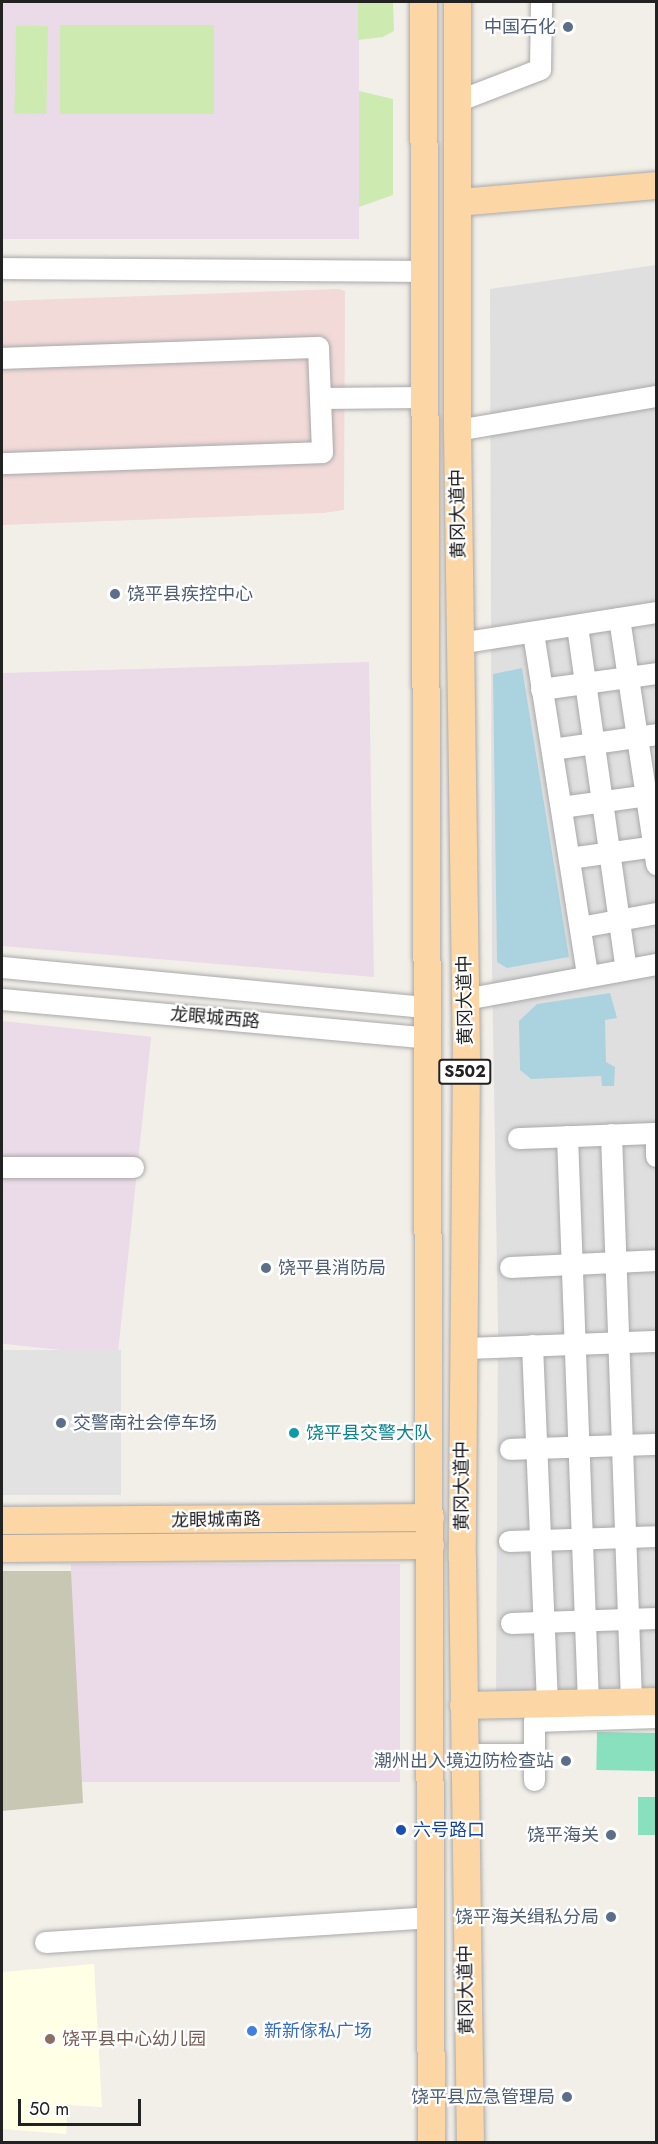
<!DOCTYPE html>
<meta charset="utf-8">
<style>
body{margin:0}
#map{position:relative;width:658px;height:2144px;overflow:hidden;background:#f2efe9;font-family:Jost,"Noto Sans SC",sans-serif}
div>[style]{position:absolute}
.residential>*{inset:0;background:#e0dfdf}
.commercial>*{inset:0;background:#f2dad9}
.industrial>*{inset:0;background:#ebdbe8;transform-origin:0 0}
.education>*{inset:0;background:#ffffe5}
.construction>*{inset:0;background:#c7c7b4}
.grass>*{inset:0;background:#cdebb0;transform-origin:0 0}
.pitch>*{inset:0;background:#88e0be;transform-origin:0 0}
.parking>*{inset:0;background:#e2e2e2;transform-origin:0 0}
.water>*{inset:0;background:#aad3df}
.roads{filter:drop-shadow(0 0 2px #a9a9a9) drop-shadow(0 0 2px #a9a9a9)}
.minor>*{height:21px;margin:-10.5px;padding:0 10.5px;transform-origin:10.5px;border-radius:10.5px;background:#fff}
.major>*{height:27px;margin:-13.5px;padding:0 13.5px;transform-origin:13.5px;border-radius:13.5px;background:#fcd6a4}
.dots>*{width:16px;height:16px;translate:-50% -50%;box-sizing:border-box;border:3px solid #fff;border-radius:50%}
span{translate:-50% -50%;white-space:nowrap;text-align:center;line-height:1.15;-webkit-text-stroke:4.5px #fff;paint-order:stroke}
.shield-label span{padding:2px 4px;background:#fff;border:2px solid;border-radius:4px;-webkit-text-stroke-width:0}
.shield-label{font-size:16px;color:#222;font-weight:700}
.service-label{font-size:18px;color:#4e5e75}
.right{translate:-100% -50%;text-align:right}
.left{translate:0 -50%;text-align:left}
.street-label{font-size:18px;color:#222}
.culture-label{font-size:18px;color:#0d838f}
.transit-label{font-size:18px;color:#164399}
.shop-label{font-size:18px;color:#366cbe}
.education-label{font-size:18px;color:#785e54}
.frame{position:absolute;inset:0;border:3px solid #222;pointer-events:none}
.scale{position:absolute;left:18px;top:2099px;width:123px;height:27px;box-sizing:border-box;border:3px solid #222;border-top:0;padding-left:8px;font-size:18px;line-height:21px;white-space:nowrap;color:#222;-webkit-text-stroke:4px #fff;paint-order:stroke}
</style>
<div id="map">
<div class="residential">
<div style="clip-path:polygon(656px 265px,656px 1693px,496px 1697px,498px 1330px,492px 966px,490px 289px)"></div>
</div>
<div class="commercial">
<div style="clip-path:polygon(339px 289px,345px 291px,344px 510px,323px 513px,2px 525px,2px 301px)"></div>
</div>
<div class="industrial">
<div style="left:2px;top:2px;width:357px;height:237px"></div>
<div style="clip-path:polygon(369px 662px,374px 977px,2px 946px,2px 673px)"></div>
<div style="left:2px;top:1021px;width:150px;height:321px;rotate:6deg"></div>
<div style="left:400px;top:1564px;width:218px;height:329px;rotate:90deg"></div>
</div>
<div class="education">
<div style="clip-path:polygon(94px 1964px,102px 2107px,68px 2105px,66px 2134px,2px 2129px,2px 1972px)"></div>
</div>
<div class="construction">
<div style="clip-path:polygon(2px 1571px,71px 1571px,83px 1803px,2px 1811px)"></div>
</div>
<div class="grass">
<div style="clip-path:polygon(358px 2px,393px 2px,394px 31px,383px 37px,358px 40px)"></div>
<div style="left:60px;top:25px;width:154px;height:89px"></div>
<div style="left:48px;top:26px;width:88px;height:32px;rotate:91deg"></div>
<div style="clip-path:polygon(359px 91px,393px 99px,393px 195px,359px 207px)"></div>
</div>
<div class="pitch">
<div style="left:597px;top:1732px;width:59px;height:38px;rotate:1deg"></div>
<div style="left:638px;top:1797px;width:18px;height:38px"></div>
</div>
<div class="parking">
<div style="left:2px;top:1350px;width:119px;height:145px"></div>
</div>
<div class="water">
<div style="clip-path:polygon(522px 668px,569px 957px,507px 968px,497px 962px,493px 674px)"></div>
<div style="clip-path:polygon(610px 993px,617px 1018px,605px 1020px,606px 1062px,615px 1067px,614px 1086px,602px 1086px,601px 1076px,531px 1079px,520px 1070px,519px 1021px,537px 1004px)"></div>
</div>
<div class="roads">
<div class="minor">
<div style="left:457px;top:101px;width:89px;rotate:-21.1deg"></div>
<div style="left:540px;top:69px;width:67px;rotate:-89.1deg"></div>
<div style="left:2px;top:268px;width:421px;rotate:0.4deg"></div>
<div style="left:2px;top:358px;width:316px;rotate:-2deg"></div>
<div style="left:318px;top:347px;width:105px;rotate:87.8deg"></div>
<div style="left:322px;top:452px;width:320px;rotate:178deg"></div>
<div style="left:320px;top:398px;width:103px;rotate:-0.6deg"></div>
<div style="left:457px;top:430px;width:202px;rotate:-9.7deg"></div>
<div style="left:619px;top:618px;width:249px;rotate:81.4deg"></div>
<div style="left:577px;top:626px;width:346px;rotate:81.9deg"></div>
<div style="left:533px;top:633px;width:346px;rotate:81deg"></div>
<div style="left:459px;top:643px;width:199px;rotate:-8.9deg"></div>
<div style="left:541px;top:689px;width:116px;rotate:-7.9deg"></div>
<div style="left:552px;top:749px;width:105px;rotate:-8.2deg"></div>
<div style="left:561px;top:807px;width:96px;rotate:-7.8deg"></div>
<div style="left:569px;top:858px;width:88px;rotate:-7.9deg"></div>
<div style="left:580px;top:927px;width:77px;rotate:-10.4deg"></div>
<div style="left:2px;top:967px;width:427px;rotate:5.4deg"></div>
<div style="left:2px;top:999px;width:428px;rotate:5.2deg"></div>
<div style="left:465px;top:999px;width:194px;rotate:-10.4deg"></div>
<div style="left:656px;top:1133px;width:23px;rotate:90deg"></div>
<div style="left:611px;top:1134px;width:568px;rotate:87.98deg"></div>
<div style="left:567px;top:1136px;width:567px;rotate:87.88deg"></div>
<div style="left:518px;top:1138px;width:138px;rotate:-2.1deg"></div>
<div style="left:2px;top:1167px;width:131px"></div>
<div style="left:510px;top:1267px;width:146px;rotate:-2.7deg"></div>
<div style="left:532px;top:1345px;width:359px;rotate:87.6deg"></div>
<div style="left:464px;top:1348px;width:192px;rotate:-2.1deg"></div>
<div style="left:510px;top:1449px;width:146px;rotate:-2deg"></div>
<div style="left:509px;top:1541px;width:147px;rotate:-1.9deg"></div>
<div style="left:511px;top:1623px;width:145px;rotate:-2deg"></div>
<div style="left:463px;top:1754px;width:71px"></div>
<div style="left:534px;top:1780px;width:59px;rotate:-90deg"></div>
<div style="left:534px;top:1721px;width:122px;rotate:-1.9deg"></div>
<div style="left:45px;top:1942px;width:385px;rotate:-3.7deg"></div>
</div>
<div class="major">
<div style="left:423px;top:2px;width:2140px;rotate:89.79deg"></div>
<div style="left:457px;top:2px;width:428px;rotate:90deg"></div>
<div style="left:457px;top:430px;width:629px;rotate:89.18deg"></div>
<div style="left:466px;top:1059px;width:499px;rotate:90.5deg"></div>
<div style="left:462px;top:1558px;width:584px;rotate:89.22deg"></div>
<div style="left:458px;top:202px;width:199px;rotate:-4.9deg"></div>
<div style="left:2px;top:1520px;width:428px;rotate:-0.4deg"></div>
<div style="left:2px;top:1548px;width:428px;rotate:-0.4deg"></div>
<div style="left:463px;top:1705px;width:193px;rotate:-1.2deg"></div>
</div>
</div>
<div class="dots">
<div style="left:568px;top:27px;background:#5c6f8a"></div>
<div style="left:115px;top:594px;background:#5c6f8a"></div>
<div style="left:266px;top:1268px;background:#5c6f8a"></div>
<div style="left:61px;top:1423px;background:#5c6f8a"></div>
<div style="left:294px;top:1433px;background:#0f9aa8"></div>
<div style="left:566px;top:1761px;background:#5c6f8a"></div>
<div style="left:401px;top:1830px;background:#1a4fb4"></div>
<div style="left:611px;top:1835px;background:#5c6f8a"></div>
<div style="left:611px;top:1917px;background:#5c6f8a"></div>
<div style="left:252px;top:2031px;background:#3f7fe0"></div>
<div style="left:50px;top:2039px;background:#8d6e63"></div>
<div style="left:567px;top:2097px;background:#5c6f8a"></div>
</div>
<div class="shield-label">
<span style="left:465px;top:1072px">S502</span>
</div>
<div class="service-label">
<span class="right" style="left:556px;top:27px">中国石化</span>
<span class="left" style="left:127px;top:594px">饶平县疾控中心</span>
<span class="left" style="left:278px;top:1268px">饶平县消防局</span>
<span class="left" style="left:73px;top:1423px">交警南社会停车场</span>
<span class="right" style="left:554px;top:1761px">潮州出入境边防检查站</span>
<span class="right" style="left:599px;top:1835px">饶平海关</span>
<span class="right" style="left:599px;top:1917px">饶平海关缉私分局</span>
<span class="right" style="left:555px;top:2097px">饶平县应急管理局</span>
</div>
<div class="street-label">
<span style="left:458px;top:514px;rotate:-91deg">黄冈大道中</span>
<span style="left:465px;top:1000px;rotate:-91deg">黄冈大道中</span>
<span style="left:215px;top:1018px;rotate:5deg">龙眼城西路</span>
<span style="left:462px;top:1486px;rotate:-90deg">黄冈大道中</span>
<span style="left:216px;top:1520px;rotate:-1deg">龙眼城南路</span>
<span style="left:466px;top:1990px;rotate:-91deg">黄冈大道中</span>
</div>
<div class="culture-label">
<span class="left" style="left:306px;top:1433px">饶平县交警大队</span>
</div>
<div class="transit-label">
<span class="left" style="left:413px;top:1830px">六号路口</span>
</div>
<div class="shop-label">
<span class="left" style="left:264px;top:2031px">新新傢私广场</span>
</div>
<div class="education-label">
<span class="left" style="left:62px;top:2039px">饶平县中心幼儿园</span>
</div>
<div class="frame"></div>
<div class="scale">50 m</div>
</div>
